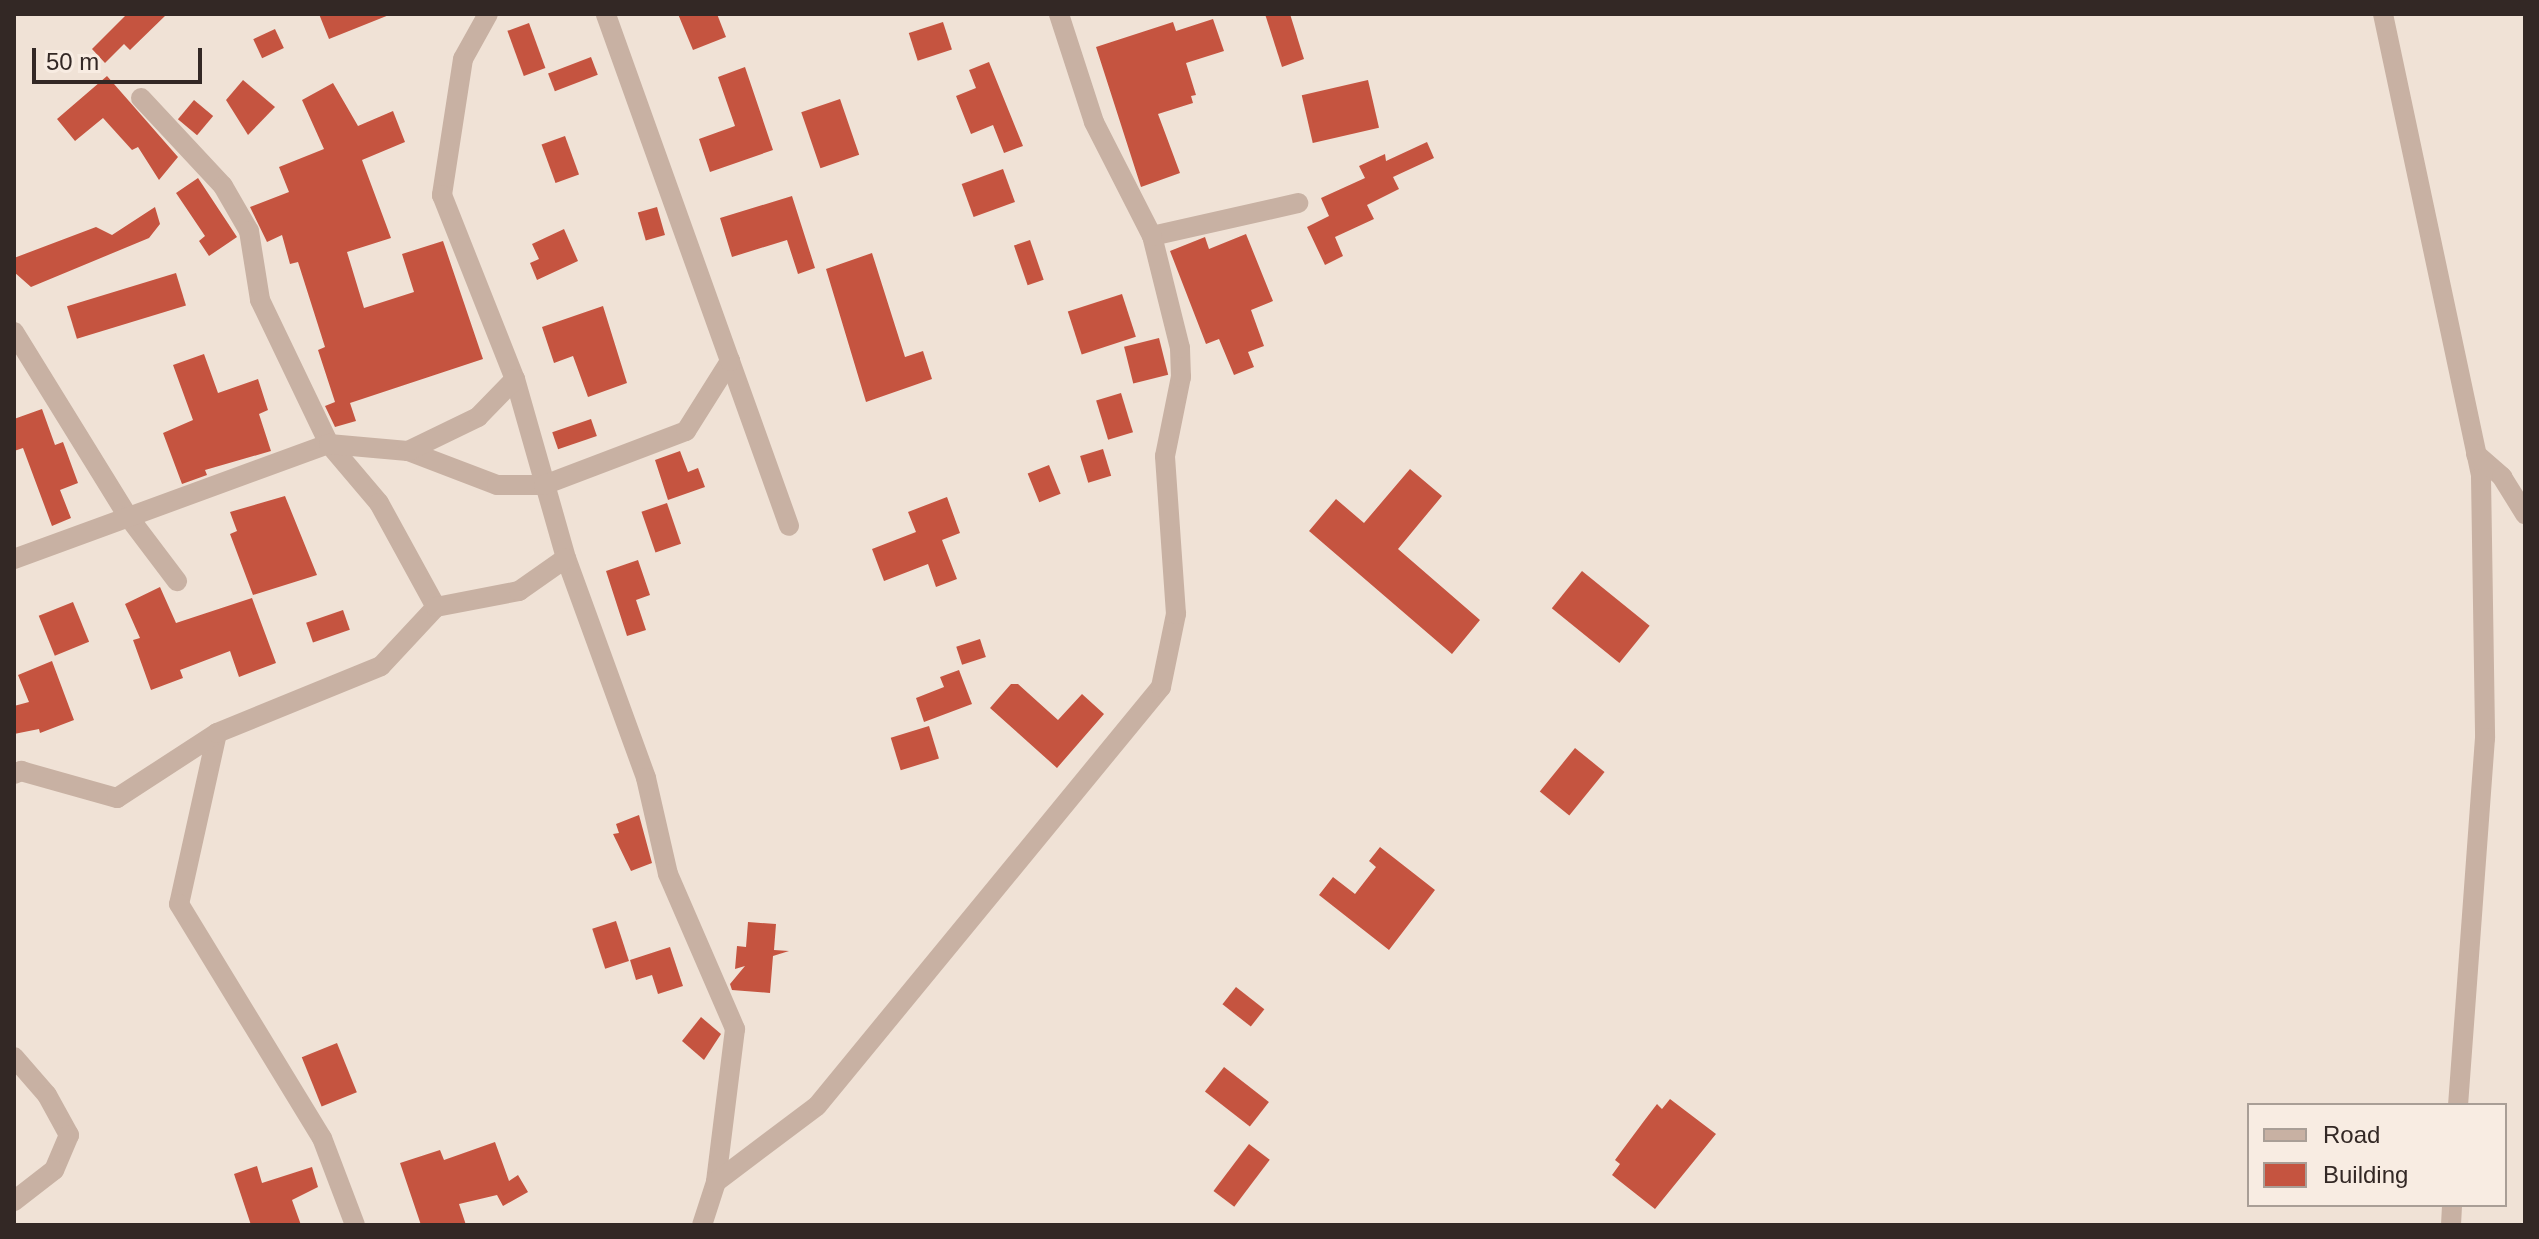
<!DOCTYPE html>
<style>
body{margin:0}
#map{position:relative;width:2539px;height:1239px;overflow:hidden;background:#f0e2d6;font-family:Arial,sans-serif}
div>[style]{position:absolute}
.building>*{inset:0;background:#c55440;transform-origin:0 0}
.minor>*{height:20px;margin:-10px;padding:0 10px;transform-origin:10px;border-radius:10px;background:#c8b1a3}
span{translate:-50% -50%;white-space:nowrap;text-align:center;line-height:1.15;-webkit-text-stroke:6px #f8ece2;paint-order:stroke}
.frame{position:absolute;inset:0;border:16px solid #332825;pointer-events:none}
.legend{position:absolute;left:2247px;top:1103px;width:260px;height:104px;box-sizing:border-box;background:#f8ece2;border:2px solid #a99e96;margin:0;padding:10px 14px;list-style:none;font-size:24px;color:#332825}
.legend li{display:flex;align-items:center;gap:16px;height:40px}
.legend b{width:40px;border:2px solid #a99e96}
.scale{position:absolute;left:32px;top:48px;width:170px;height:36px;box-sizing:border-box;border:4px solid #332825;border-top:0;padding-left:10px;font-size:24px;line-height:28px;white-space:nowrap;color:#332825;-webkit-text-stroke:6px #f8ece2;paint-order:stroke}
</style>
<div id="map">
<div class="building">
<div style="clip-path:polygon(127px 14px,167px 14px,130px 50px,124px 44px,105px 63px,92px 49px)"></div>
<div style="clip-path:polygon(319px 14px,389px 14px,389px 15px,329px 39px)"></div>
<div style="clip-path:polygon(678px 14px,717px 14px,726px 37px,693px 50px)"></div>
<div style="clip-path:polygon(1265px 14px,1290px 14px,1304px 59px,1282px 67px)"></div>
<div style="clip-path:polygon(1213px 19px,1224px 51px,1186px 63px,1196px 95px,1191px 96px,1193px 103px,1158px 114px,1180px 173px,1141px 187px,1096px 47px,1173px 22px,1176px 31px)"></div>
<div style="left:943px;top:22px;width:29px;height:36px;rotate:72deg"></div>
<div style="left:529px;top:23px;width:48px;height:23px;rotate:70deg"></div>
<div style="left:275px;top:29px;width:21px;height:24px;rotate:65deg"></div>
<div style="left:591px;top:57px;width:19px;height:46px;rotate:69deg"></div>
<div style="clip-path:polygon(989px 62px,1023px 146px,1004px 153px,993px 125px,971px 134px,956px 96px,976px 88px,969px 70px)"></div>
<div style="clip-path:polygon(745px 67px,773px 150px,710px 172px,699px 139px,735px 126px,718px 77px)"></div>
<div style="clip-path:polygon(107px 76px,178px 157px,159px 180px,138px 147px,132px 150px,103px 118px,75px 141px,57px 119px)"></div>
<div style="clip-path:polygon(243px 80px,275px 107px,248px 135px,226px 100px)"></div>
<div style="left:1368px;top:80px;width:49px;height:68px;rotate:77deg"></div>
<div style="clip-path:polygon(333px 83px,358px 126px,393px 111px,405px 142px,362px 160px,391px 238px,347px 252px,364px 308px,414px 292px,402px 254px,443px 241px,483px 359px,350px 403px,356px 421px,335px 427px,325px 406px,335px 402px,318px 350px,325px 347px,298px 262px,290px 264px,282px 235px,267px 242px,250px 207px,289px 192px,279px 167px,324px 149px,302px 100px)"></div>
<div style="left:840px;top:99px;width:59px;height:41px;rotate:71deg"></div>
<div style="left:194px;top:100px;width:25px;height:25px;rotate:40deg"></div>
<div style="left:565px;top:136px;width:41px;height:25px;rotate:70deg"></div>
<div style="clip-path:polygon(1427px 142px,1434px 158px,1393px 177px,1399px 189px,1367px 205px,1374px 219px,1335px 237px,1343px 256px,1325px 265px,1307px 227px,1329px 216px,1321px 198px,1365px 178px,1359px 166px,1385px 154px,1386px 161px)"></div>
<div style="left:1003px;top:169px;width:35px;height:44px;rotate:70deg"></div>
<div style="clip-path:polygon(198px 178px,237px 237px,209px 256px,199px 241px,205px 236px,176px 193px)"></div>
<div style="clip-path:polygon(792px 196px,815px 268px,798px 274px,787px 240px,732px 257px,720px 218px)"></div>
<div style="clip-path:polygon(155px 207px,160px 224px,149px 238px,31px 287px,14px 272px,14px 258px,96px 227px,112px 235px)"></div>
<div style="left:657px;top:207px;width:29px;height:20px;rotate:74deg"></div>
<div style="clip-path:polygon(564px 229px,578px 261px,537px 280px,530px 263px,539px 259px,532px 244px)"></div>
<div style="clip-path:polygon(1246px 234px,1273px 301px,1251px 310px,1264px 346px,1248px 352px,1254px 367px,1234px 375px,1219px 339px,1206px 344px,1170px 251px,1205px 237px,1209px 249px)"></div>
<div style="left:1030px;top:240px;width:42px;height:17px;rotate:71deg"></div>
<div style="clip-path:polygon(872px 253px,905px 357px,923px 351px,932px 379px,866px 402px,826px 269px)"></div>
<div style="left:176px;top:273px;width:34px;height:114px;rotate:73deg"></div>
<div style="left:1122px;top:294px;width:45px;height:57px;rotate:72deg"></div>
<div style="clip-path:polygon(603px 306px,627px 383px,588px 397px,573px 356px,554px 363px,542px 327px)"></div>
<div style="left:1159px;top:338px;width:38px;height:36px;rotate:76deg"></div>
<div style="clip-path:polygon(204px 354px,218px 393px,258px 379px,268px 410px,259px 414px,271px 451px,205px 470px,207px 475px,182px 484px,163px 433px,193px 420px,173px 365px)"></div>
<div style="left:1121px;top:393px;width:41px;height:26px;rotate:73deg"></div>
<div style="clip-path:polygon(42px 409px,55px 445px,63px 442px,78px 483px,60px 490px,71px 518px,52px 526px,23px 448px,14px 451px,14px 419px)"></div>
<div style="left:591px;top:419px;width:18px;height:41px;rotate:71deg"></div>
<div style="left:1103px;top:449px;width:28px;height:24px;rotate:73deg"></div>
<div style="clip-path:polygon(680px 451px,688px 472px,698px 468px,705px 487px,668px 500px,655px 460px)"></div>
<div style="left:1049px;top:465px;width:31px;height:23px;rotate:68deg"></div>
<div style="clip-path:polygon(1410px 469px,1442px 496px,1398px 549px,1480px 620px,1452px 654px,1309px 531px,1336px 499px,1364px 523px)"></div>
<div style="clip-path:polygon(285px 496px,317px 575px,253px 595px,230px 534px,237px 531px,230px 512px)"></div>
<div style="clip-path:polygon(947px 497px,960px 533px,942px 540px,957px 579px,936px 587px,928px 564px,884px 581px,872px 549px,916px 532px,908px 512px)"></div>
<div style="left:667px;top:503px;width:43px;height:27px;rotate:71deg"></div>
<div style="clip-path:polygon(638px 560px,650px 595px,636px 600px,646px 630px,627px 636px,606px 571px)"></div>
<div style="left:1582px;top:571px;width:87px;height:48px;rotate:39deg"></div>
<div style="clip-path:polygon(160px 587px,176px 623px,252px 598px,276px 663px,239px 677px,230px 651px,180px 670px,183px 678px,151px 690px,133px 640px,140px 638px,125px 604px)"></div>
<div style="left:73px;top:602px;width:43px;height:37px;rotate:68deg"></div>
<div style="left:343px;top:610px;width:21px;height:39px;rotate:71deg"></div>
<div style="left:980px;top:639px;width:19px;height:25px;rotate:72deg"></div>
<div style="clip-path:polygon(52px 661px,74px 720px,40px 733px,39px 729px,14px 734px,14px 706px,29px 702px,18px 675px)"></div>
<div style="clip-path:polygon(959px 670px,972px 704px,924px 722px,916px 698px,944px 687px,940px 677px)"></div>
<div style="clip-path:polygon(1011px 684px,1018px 684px,1058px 720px,1082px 694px,1104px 714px,1057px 768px,990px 708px)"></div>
<div style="left:929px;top:726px;width:34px;height:40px;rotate:73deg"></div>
<div style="left:1575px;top:748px;width:38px;height:56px;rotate:39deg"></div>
<div style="clip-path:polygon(639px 815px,652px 863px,631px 871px,613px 834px,619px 833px,616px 824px)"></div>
<div style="clip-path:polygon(1380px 847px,1435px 890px,1389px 950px,1319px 895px,1333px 877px,1355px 894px,1376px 867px,1369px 861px)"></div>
<div style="left:616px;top:921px;width:42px;height:25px;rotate:72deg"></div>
<div style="clip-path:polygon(748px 922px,776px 924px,774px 950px,789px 951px,773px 956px,770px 993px,732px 990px,730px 984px,745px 966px,735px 969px,737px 946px,746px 947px)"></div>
<div style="clip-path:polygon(670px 947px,683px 986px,658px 994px,652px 975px,636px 980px,630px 960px)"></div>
<div style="left:1236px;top:987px;width:36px;height:22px;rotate:38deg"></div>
<div style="clip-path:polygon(701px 1017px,721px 1034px,704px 1060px,682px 1041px)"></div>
<div style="left:337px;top:1043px;width:53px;height:38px;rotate:68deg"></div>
<div style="left:1224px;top:1067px;width:57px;height:31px;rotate:38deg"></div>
<div style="clip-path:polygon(1670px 1099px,1716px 1134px,1655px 1209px,1612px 1175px,1620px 1164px,1615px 1160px,1644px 1121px,1657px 1104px,1662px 1109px)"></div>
<div style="clip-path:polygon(495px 1142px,509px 1181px,518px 1175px,528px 1192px,503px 1206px,497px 1195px,459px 1204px,466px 1225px,421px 1225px,400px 1163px,440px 1150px,444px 1160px)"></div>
<div style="left:1249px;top:1144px;width:26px;height:59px;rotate:37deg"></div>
<div style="clip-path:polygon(257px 1166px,262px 1183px,312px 1167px,318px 1187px,292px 1200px,301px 1225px,251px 1225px,234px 1174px)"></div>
</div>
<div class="minor">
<div style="left:488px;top:14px;width:51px;rotate:119.1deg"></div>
<div style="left:463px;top:59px;width:138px;rotate:98.8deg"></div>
<div style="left:442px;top:195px;width:198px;rotate:68.4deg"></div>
<div style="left:515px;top:379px;width:186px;rotate:74.1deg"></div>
<div style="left:566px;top:558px;width:234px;rotate:70deg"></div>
<div style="left:646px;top:778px;width:98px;rotate:77.1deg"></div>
<div style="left:668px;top:874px;width:169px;rotate:66.6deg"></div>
<div style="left:735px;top:1029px;width:154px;rotate:97.1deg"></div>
<div style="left:716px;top:1182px;width:45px;rotate:108deg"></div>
<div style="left:2383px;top:14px;width:473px;rotate:78deg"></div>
<div style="left:2481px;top:477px;width:261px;rotate:89.1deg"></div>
<div style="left:2485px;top:738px;width:368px;rotate:94.2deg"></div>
<div style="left:141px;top:98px;width:120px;rotate:47deg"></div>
<div style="left:223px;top:186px;width:52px;rotate:60deg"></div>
<div style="left:249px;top:231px;width:70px;rotate:80.9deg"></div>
<div style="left:260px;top:300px;width:160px;rotate:64.4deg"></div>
<div style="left:329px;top:444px;width:77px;rotate:49.7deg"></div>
<div style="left:379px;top:503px;width:119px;rotate:61.3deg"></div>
<div style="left:1152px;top:236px;width:150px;rotate:-12.7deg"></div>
<div style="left:14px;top:332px;width:215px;rotate:58.3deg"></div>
<div style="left:127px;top:515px;width:83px;rotate:52.9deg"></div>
<div style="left:730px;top:361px;width:175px;rotate:70.3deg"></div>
<div style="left:408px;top:451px;width:95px;rotate:20.9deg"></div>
<div style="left:497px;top:485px;width:47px"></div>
<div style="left:544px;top:485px;width:152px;rotate:-20.8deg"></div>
<div style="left:686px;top:431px;width:83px;rotate:-57.8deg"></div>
<div style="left:730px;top:361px;width:368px;rotate:-109.7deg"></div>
<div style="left:2476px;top:454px;width:35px;rotate:41deg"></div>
<div style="left:2502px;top:477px;width:44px;rotate:58.1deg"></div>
<div style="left:14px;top:559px;width:335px;rotate:-20.1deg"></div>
<div style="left:329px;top:444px;width:79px;rotate:5.1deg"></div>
<div style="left:408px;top:451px;width:78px;rotate:-25.9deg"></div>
<div style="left:478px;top:417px;width:53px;rotate:-45.8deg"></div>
<div style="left:217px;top:733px;width:175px;rotate:102.5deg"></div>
<div style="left:179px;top:904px;width:274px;rotate:58.6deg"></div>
<div style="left:322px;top:1138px;width:93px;rotate:69.2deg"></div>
<div style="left:14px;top:774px;width:8px;rotate:-23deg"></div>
<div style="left:21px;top:771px;width:100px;rotate:15.7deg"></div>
<div style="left:117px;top:798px;width:119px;rotate:-33deg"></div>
<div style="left:217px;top:733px;width:177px;rotate:-22.2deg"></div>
<div style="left:381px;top:666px;width:81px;rotate:-47deg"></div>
<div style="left:436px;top:607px;width:85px;rotate:-10.9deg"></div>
<div style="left:519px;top:591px;width:57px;rotate:-35.1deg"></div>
<div style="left:14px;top:1057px;width:50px;rotate:49deg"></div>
<div style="left:47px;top:1095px;width:46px;rotate:61.2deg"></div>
<div style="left:69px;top:1135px;width:38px;rotate:113deg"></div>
<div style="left:54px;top:1170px;width:51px;rotate:142.2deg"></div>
<div style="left:716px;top:1182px;width:126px;rotate:-37deg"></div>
<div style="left:817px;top:1106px;width:542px;rotate:-50.61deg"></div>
<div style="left:1161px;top:687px;width:75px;rotate:-78.4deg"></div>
<div style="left:1176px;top:614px;width:158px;rotate:-94deg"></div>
<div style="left:1165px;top:456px;width:81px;rotate:-78.6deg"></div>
<div style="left:1181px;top:377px;width:29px;rotate:-92deg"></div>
<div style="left:1180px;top:348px;width:115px;rotate:-104deg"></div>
<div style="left:1152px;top:236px;width:128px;rotate:-117deg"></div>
<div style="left:1094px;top:122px;width:114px;rotate:-108deg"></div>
<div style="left:2451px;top:1225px;width:20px;rotate:-87deg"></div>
</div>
<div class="frame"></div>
<ul class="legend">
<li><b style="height:10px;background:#c8b1a3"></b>Road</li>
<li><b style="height:22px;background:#c55440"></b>Building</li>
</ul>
<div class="scale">50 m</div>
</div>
